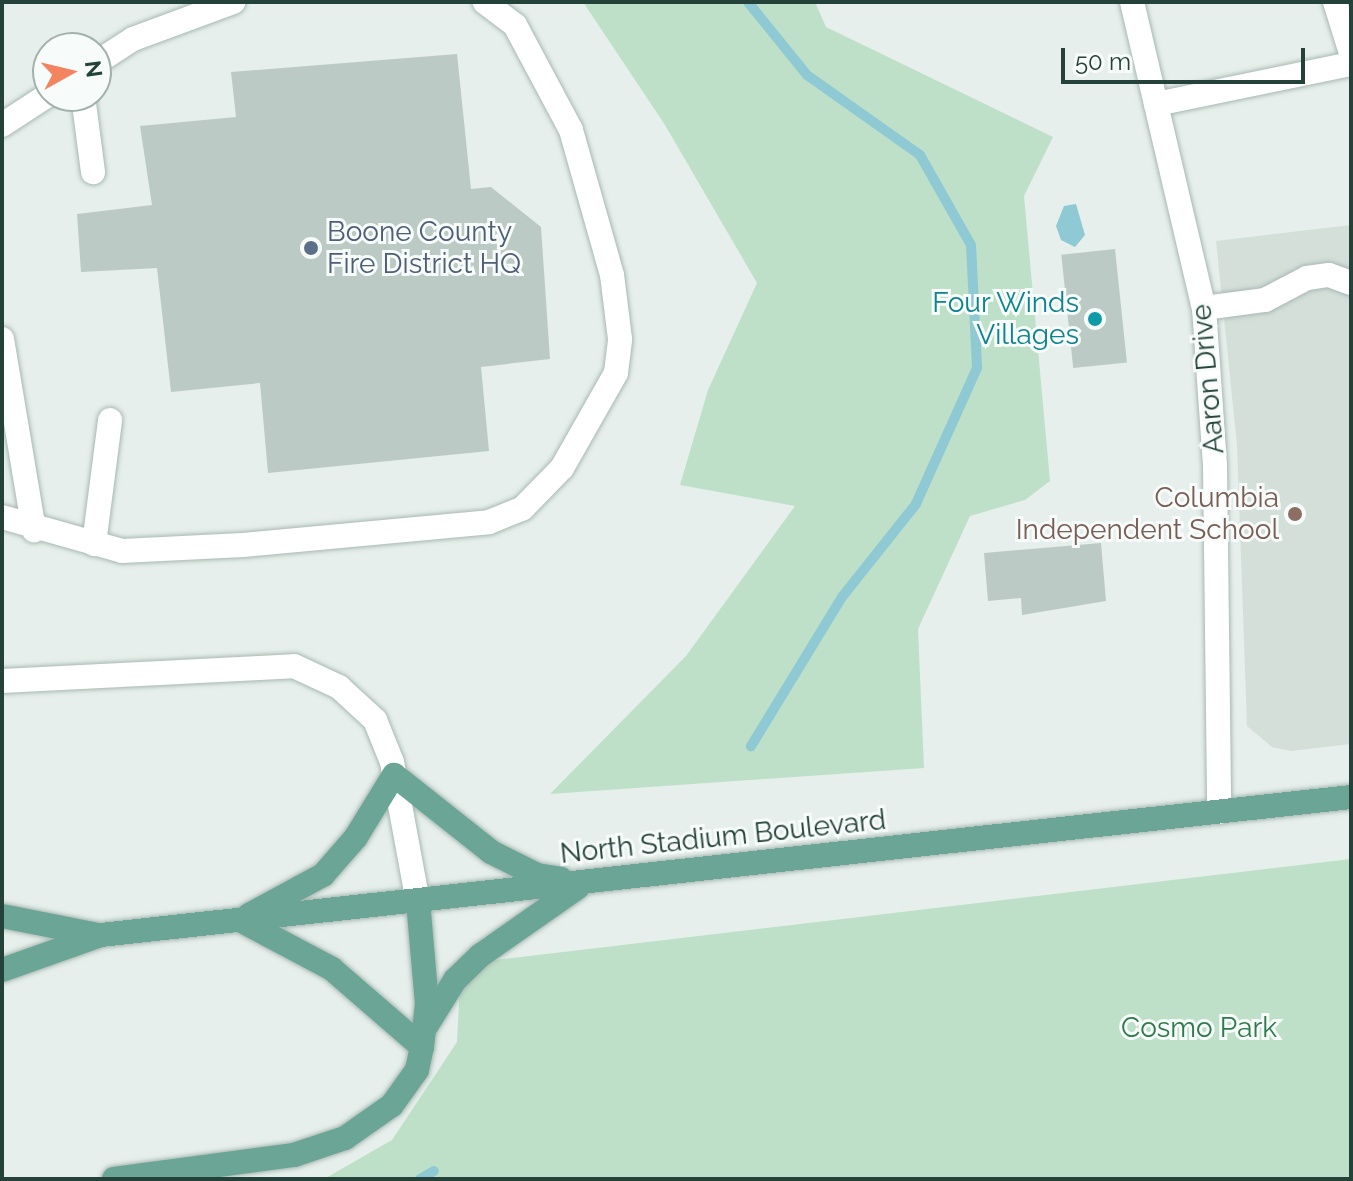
<!DOCTYPE html>
<style>
body{margin:0}
#map{position:relative;width:1353px;height:1181px;overflow:hidden;background:#e6efeb;font-family:Raleway,sans-serif}
div>[style]{position:absolute}
.built>*{inset:0;background:#d4dfda}
.green>*{inset:0;background:#bfe0c8}
.water>*{inset:0;background:#8ec9d4}
.stream>*{height:10px;margin:-5px;padding:0 5px;transform-origin:5px;border-radius:5px;background:#8ec9d4}
.building>*{inset:0;background:#bbcac4;transform-origin:0 0}
.roads{filter:drop-shadow(0 0 2px #a8b8b2) drop-shadow(0 0 2px #a8b8b2)}
.minor>*{height:24px;margin:-12px;padding:0 12px;transform-origin:12px;border-radius:12px;background:#fff}
.major>*{height:24px;margin:-12px;padding:0 12px;transform-origin:12px;border-radius:12px;background:#6aa596}
.dots>*{width:22px;height:22px;translate:-50% -50%;box-sizing:border-box;border:4px solid #f7fbf9;border-radius:50%}
span{translate:-50% -50%;white-space:nowrap;text-align:center;line-height:1.15;-webkit-text-stroke:6px #f7fbf9;paint-order:stroke}
.service-label{font-size:28px;color:#4e5e75}
.left{translate:0 -50%;text-align:left}
.culture-label{font-size:28px;color:#0d838f}
.right{translate:-100% -50%;text-align:right}
.street-label{font-size:28px;color:#24423a}
.education-label{font-size:28px;color:#785e54}
.park-label{font-size:28px;color:#2d7a4b}
.frame{position:absolute;inset:0;border:4px solid #24423a;pointer-events:none}
.north{position:absolute;left:32px;top:32px;width:80px;height:80px;box-sizing:border-box;background:#f7fbf9;border:2px solid #a3b1ad;border-radius:50%;rotate:82deg;font-size:22px;font-weight:700;line-height:32px;text-align:center;color:#24423a}
.north::after{content:'';display:block;margin:auto;width:28px;height:36px;background:#f4845f;clip-path:polygon(50% 0,100% 100%,50% 72%,0 100%)}
.scale{position:absolute;left:1061px;top:48px;width:244px;height:36px;box-sizing:border-box;border:4px solid #24423a;border-top:0;padding-left:10px;font-size:24px;line-height:28px;white-space:nowrap;color:#24423a;-webkit-text-stroke:6px #f7fbf9;paint-order:stroke}
</style>
<div id="map">
<div class="built">
<div style="clip-path:polygon(1351px 225px,1351px 744px,1291px 751px,1272px 747px,1247px 726px,1237px 445px,1216px 241px)"></div>
</div>
<div class="green">
<div style="clip-path:polygon(583px 2px,815px 2px,826px 27px,1053px 137px,1024px 196px,1050px 481px,1025px 500px,970px 516px,918px 629px,924px 768px,550px 794px,686px 656px,795px 506px,680px 485px,708px 390px,757px 283px,665px 125px)"></div>
<div style="clip-path:polygon(1351px 859px,1351px 1179px,324px 1179px,392px 1140px,457px 1042px,461px 964px)"></div>
</div>
<div class="water">
<div style="clip-path:polygon(1076px 204px,1085px 235px,1075px 247px,1061px 240px,1056px 226px,1064px 206px)"></div>
</div>
<div class="stream">
<div style="left:748px;top:2px;width:94px;rotate:51.1deg"></div>
<div style="left:807px;top:75px;width:138px;rotate:35.3deg"></div>
<div style="left:920px;top:155px;width:103px;rotate:60.5deg"></div>
<div style="left:971px;top:245px;width:123px;rotate:87.2deg"></div>
<div style="left:977px;top:368px;width:149px;rotate:114.2deg"></div>
<div style="left:916px;top:504px;width:119px;rotate:128.5deg"></div>
<div style="left:842px;top:597px;width:175px;rotate:121.4deg"></div>
<div style="left:420px;top:1179px;width:16px;rotate:-30deg"></div>
</div>
<div class="building">
<div style="clip-path:polygon(457px 54px,471px 189px,491px 187px,541px 227px,550px 359px,481px 367px,489px 451px,268px 473px,260px 383px,171px 392px,157px 268px,81px 272px,77px 214px,152px 205px,140px 126px,236px 117px,231px 72px)"></div>
<div style="left:1115px;top:249px;width:114px;height:54px;rotate:84deg"></div>
<div style="clip-path:polygon(1101px 543px,1106px 601px,1022px 615px,1021px 598px,988px 601px,984px 553px)"></div>
</div>
<div class="roads">
<div class="minor">
<div style="left:1132px;top:2px;width:314px;rotate:76.8deg"></div>
<div style="left:1204px;top:308px;width:157px;rotate:86deg"></div>
<div style="left:1215px;top:465px;width:347px;rotate:89.3deg"></div>
<div style="left:1335px;top:2px;width:53px;rotate:72.6deg"></div>
<div style="left:96px;top:63px;width:44px;rotate:-33deg"></div>
<div style="left:133px;top:39px;width:107px;rotate:-20.3deg"></div>
<div style="left:83px;top:96px;width:77px;rotate:82.5deg"></div>
<div style="left:1156px;top:104px;width:199px;rotate:-11.6deg"></div>
<div style="left:2px;top:125px;width:55px;rotate:-33.1deg"></div>
<div style="left:1204px;top:308px;width:62px;rotate:-7.5deg"></div>
<div style="left:1265px;top:300px;width:47px;rotate:-27.6deg"></div>
<div style="left:1307px;top:278px;width:22px;rotate:-8deg"></div>
<div style="left:1329px;top:275px;width:23px;rotate:20deg"></div>
<div style="left:2px;top:339px;width:194px;rotate:80.5deg"></div>
<div style="left:2px;top:517px;width:125px;rotate:15.8deg"></div>
<div style="left:122px;top:551px;width:121px;rotate:-2.8deg"></div>
<div style="left:243px;top:545px;width:247px;rotate:-5.3deg"></div>
<div style="left:489px;top:522px;width:35px;rotate:-22deg"></div>
<div style="left:522px;top:509px;width:57px;rotate:-45.7deg"></div>
<div style="left:562px;top:468px;width:109px;rotate:-60.4deg"></div>
<div style="left:616px;top:373px;width:34px;rotate:-83deg"></div>
<div style="left:620px;top:339px;width:64px;rotate:-97.1deg"></div>
<div style="left:612px;top:275px;width:151px;rotate:-105.8deg"></div>
<div style="left:571px;top:130px;width:119px;rotate:-118.1deg"></div>
<div style="left:515px;top:25px;width:38px;rotate:-143deg"></div>
<div style="left:94px;top:544px;width:125px;rotate:-82.6deg"></div>
<div style="left:2px;top:681px;width:292px;rotate:-2.9deg"></div>
<div style="left:294px;top:666px;width:50px;rotate:25deg"></div>
<div style="left:339px;top:687px;width:49px;rotate:42.5deg"></div>
<div style="left:375px;top:720px;width:45px;rotate:68deg"></div>
<div style="left:392px;top:762px;width:142px;rotate:79.5deg"></div>
</div>
<div class="major">
<div style="left:249px;top:915px;width:84px;rotate:-28.4deg"></div>
<div style="left:323px;top:875px;width:50px;rotate:-49deg"></div>
<div style="left:356px;top:837px;width:73px;rotate:-58.5deg"></div>
<div style="left:394px;top:775px;width:124px;rotate:38.4deg"></div>
<div style="left:491px;top:852px;width:51px;rotate:26.6deg"></div>
<div style="left:537px;top:875px;width:24px;rotate:9deg"></div>
<div style="left:2px;top:916px;width:98px;rotate:11.2deg"></div>
<div style="left:240px;top:920px;width:104px;rotate:28deg"></div>
<div style="left:332px;top:969px;width:119px;rotate:40.9deg"></div>
<div style="left:2px;top:970px;width:105px;rotate:-19.5deg"></div>
<div style="left:101px;top:935px;width:1258px;rotate:-6.3deg"></div>
<div style="left:427px;top:1025px;width:53px;rotate:-58.1deg"></div>
<div style="left:455px;top:980px;width:36px;rotate:-44deg"></div>
<div style="left:481px;top:955px;width:118px;rotate:-35deg"></div>
<div style="left:114px;top:1179px;width:182px;rotate:-7.6deg"></div>
<div style="left:294px;top:1155px;width:54px;rotate:-18.4deg"></div>
<div style="left:345px;top:1138px;width:57px;rotate:-35.1deg"></div>
<div style="left:392px;top:1105px;width:43px;rotate:-54.5deg"></div>
<div style="left:417px;top:1070px;width:24px;rotate:-78deg"></div>
<div style="left:422px;top:1047px;width:43px;rotate:-83.4deg"></div>
<div style="left:427px;top:1004px;width:102px;rotate:-95deg"></div>
</div>
</div>
<div class="dots">
<div style="left:311px;top:248px;background:#5c6f8a"></div>
<div style="left:1095px;top:319px;background:#0f9aa8"></div>
<div style="left:1295px;top:514px;background:#8d6e63"></div>
</div>
<div class="service-label">
<span class="left" style="left:327px;top:248px">Boone County<br>Fire District HQ</span>
</div>
<div class="culture-label">
<span class="right" style="left:1079px;top:319px">Four Winds<br>Villages</span>
</div>
<div class="street-label">
<span style="left:1208px;top:379px;rotate:-95deg">Aaron Drive</span>
<span style="left:723px;top:837px;rotate:-6deg">North Stadium Boulevard</span>
</div>
<div class="education-label">
<span class="right" style="left:1279px;top:514px">Columbia<br>Independent School</span>
</div>
<div class="park-label">
<span style="left:1199px;top:1028px">Cosmo Park</span>
</div>
<div class="frame"></div>
<div class="north">N</div>
<div class="scale">50 m</div>
</div>
